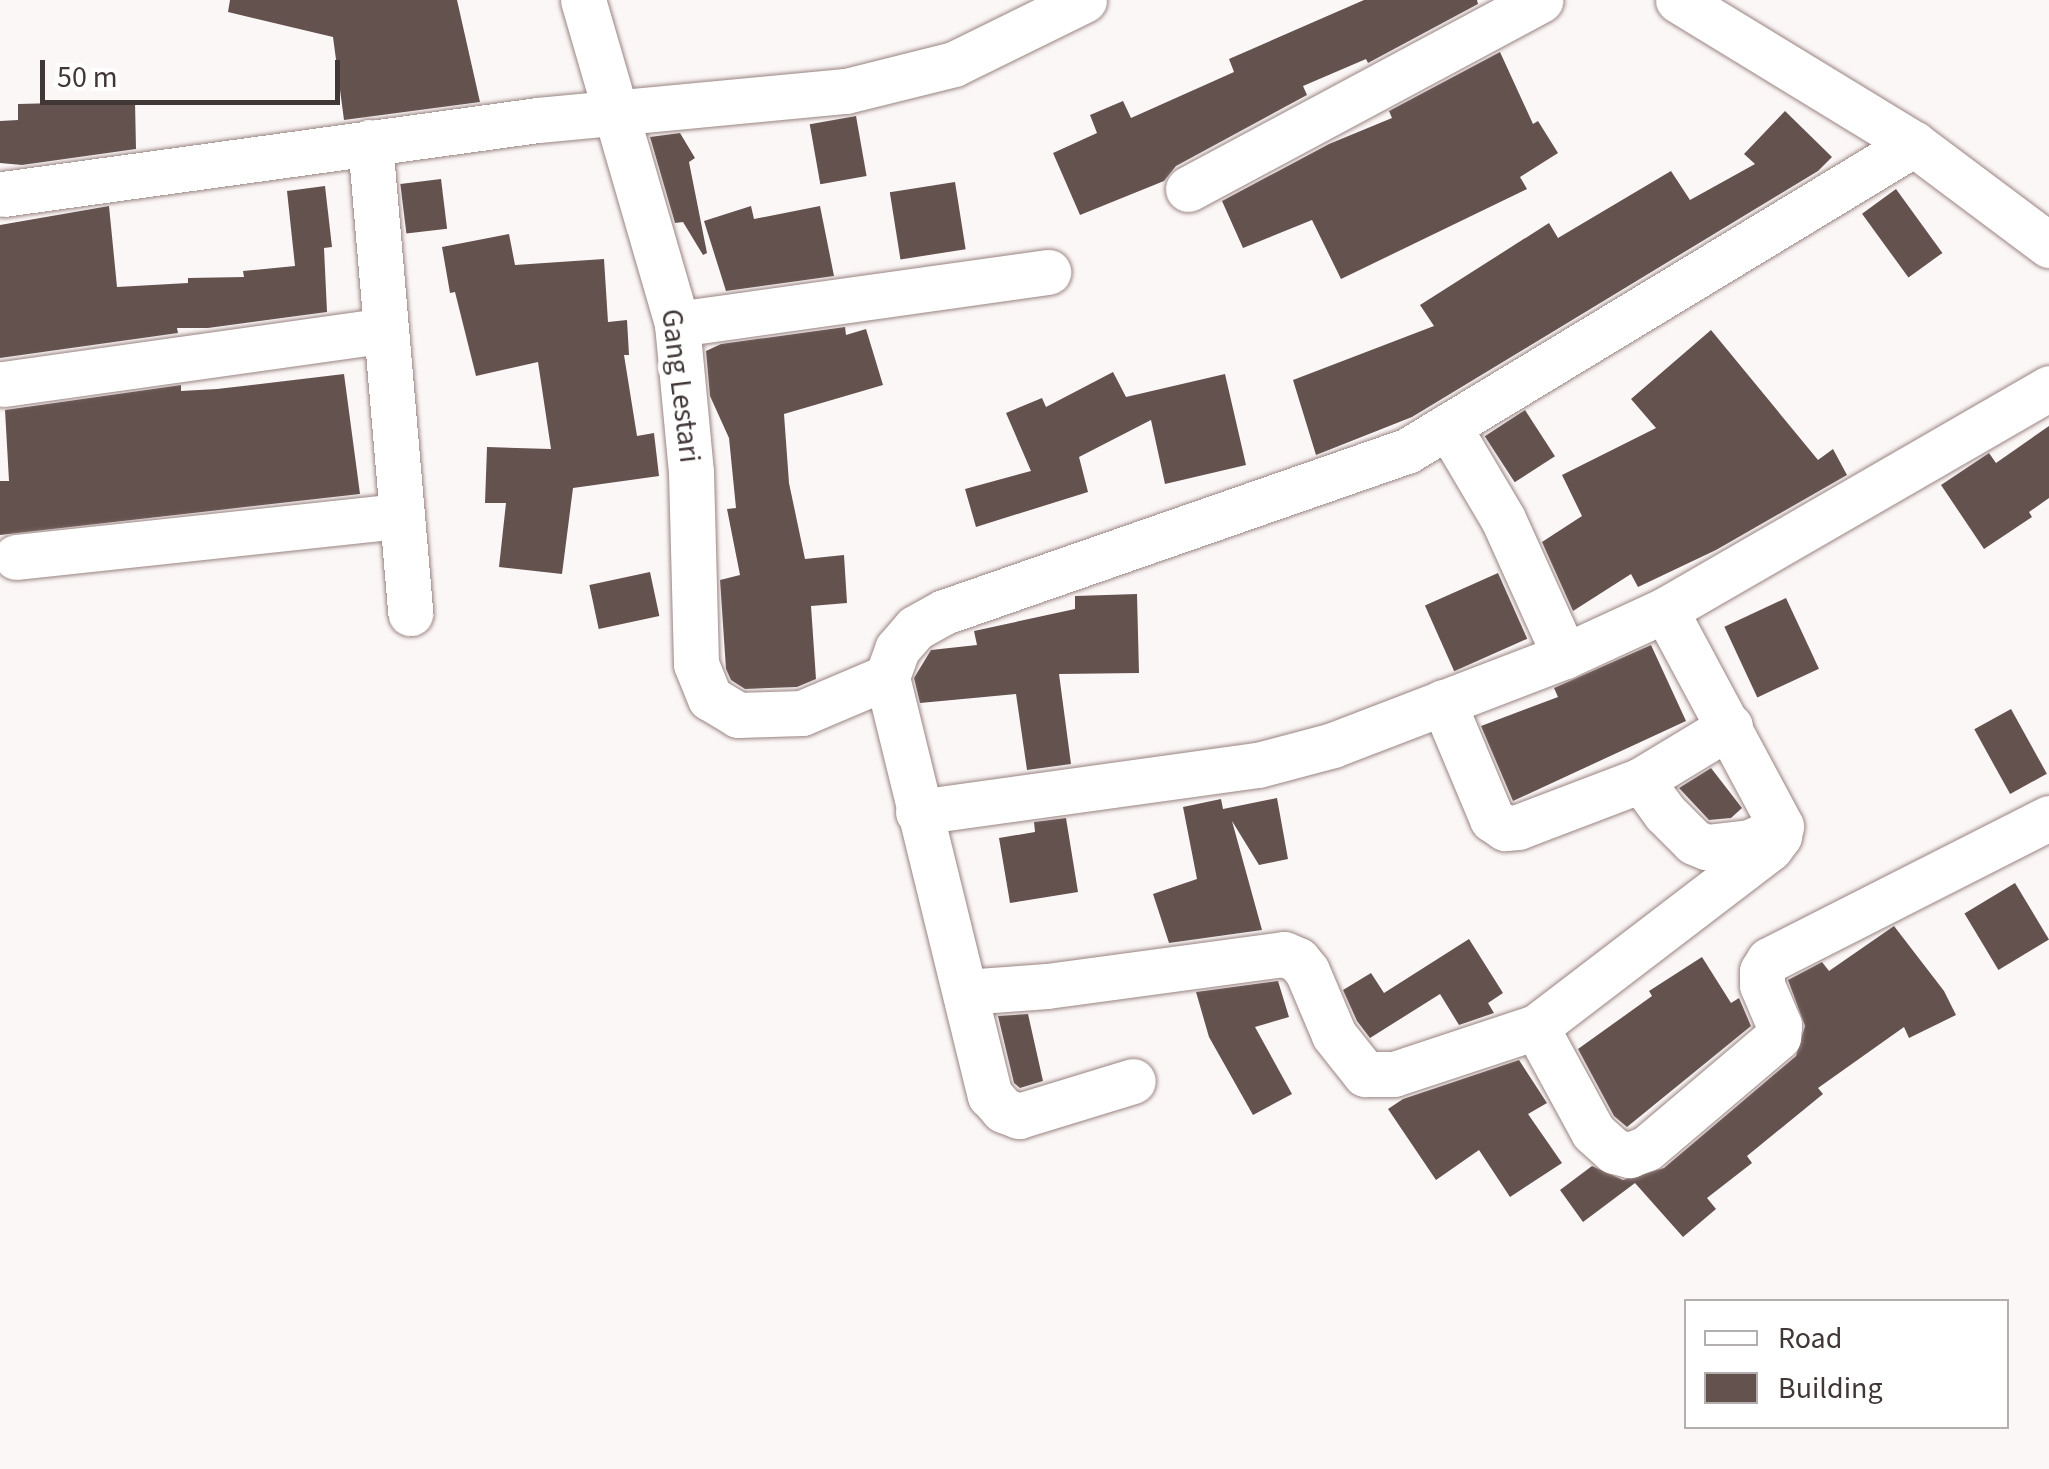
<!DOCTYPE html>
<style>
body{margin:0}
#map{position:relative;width:2049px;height:1469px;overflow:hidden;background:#fcf7f7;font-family:"Source Sans 3",sans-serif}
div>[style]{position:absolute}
.building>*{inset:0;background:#64524f;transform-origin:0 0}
.roads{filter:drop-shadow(0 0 2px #988481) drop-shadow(0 0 2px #988481)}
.minor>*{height:45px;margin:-22.5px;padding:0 22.5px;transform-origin:22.5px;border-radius:22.5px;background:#fff}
span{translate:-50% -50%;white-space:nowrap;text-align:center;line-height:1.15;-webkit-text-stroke:10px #fff;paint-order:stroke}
.street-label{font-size:30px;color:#403736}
.legend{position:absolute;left:1684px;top:1299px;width:325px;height:130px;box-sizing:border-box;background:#fff;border:2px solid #b3afaf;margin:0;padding:12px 18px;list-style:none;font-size:30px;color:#403736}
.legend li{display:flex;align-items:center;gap:20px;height:50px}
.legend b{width:50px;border:2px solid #b3afaf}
.scale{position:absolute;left:40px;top:60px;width:300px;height:45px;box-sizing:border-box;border:5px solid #403736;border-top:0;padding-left:12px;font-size:30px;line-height:35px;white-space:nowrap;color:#403736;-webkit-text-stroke:8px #fff;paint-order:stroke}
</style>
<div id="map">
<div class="building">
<div style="clip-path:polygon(230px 0,457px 0,480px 102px,344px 120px,333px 37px,228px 12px)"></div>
<div style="clip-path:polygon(1364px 0,1477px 0,1478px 4px,1368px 63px,1366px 59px,1303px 86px,1307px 95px,1176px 166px,1164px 181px,1080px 215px,1053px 153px,1097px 133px,1090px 115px,1123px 101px,1131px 118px,1234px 72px,1229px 59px)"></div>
<div style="clip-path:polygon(1500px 52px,1533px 124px,1538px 121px,1558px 153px,1520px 177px,1527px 189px,1341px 279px,1312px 220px,1243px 248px,1222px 201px,1329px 144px,1392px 118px,1389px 111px)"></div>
<div style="clip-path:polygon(135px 101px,136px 149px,22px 165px,0 163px,0 121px,18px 120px,18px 104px)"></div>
<div style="clip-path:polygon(1785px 111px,1832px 157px,1818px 171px,1412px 417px,1316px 455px,1293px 380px,1434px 326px,1420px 305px,1549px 223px,1558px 238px,1671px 171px,1690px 200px,1755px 164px,1744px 154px)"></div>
<div style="left:856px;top:116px;width:61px;height:47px;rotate:80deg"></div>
<div style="clip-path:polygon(680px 133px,695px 158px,689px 162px,707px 253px,703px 255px,683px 222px,675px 223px,650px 137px)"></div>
<div style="left:441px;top:179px;width:50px;height:41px;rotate:83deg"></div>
<div style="left:955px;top:182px;width:68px;height:66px;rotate:81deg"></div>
<div style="clip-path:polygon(325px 186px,332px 247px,324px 248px,327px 312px,208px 328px,177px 328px,178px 333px,0 358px,0 225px,109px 206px,117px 287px,188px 283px,188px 278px,244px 277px,243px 271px,295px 266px,287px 191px)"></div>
<div style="left:1896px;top:189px;width:79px;height:42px;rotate:54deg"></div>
<div style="clip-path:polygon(751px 206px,754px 219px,820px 206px,834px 276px,726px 291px,704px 221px)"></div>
<div style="clip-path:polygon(509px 234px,515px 265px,604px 259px,608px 322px,627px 320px,629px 355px,624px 355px,637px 436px,654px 433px,659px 476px,573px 488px,562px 574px,499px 567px,506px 503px,485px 503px,487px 447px,551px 449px,538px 362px,476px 376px,455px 292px,450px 293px,442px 247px)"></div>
<div style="clip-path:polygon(845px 327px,846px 335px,866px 329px,883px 385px,784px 414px,789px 483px,805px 559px,844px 555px,847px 603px,811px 606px,816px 679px,797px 687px,745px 689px,731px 680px,726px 669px,720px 580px,740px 575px,727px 509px,736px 508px,729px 438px,710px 396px,706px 351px,721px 344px)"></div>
<div style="clip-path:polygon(1711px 330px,1818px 460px,1833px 449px,1847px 475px,1716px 550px,1638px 587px,1631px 574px,1573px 611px,1542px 542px,1582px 516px,1562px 475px,1656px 428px,1631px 399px)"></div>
<div style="clip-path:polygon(1113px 372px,1126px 397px,1225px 374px,1246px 465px,1165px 484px,1151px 420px,1079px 457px,1088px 492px,976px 527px,965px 489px,1031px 471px,1006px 413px,1042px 398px,1046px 407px)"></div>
<div style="clip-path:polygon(344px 374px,360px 494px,0 535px,0 481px,9px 481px,5px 410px,181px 385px,181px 391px,217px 389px)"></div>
<div style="left:1525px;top:410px;width:55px;height:48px;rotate:57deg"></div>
<div style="clip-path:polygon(2049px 426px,2049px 498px,2029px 512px,2032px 517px,1984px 549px,1941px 485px,1989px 453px,1996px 463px)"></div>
<div style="left:650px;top:572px;width:45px;height:62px;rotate:78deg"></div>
<div style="left:1498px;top:573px;width:72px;height:80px;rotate:66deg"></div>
<div style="clip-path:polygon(1137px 594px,1139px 673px,1059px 674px,1071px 764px,1027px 770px,1016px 694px,920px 703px,914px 678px,931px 650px,977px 645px,974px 631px,1075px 609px,1075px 596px)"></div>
<div style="left:1786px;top:598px;width:78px;height:68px;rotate:65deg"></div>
<div style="clip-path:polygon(1651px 645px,1686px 721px,1513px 801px,1481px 726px,1558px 697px,1554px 688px)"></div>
<div style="left:2011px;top:709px;width:74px;height:42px;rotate:61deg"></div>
<div style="clip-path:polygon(1711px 768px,1742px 808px,1731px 818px,1709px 820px,1679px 788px)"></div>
<div style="clip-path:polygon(1277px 798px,1288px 859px,1259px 865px,1232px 821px,1262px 930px,1169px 943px,1153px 894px,1197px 879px,1183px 807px,1221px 799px,1223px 809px)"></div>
<div style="clip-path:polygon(1066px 818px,1078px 892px,1010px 903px,999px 838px,1035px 832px,1034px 822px)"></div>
<div style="left:2015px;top:883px;width:66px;height:59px;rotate:59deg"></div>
<div style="clip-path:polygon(1894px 926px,1944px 991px,1956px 1015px,1909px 1038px,1904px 1027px,1818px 1088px,1823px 1094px,1747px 1156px,1752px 1163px,1707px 1198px,1716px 1209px,1683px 1237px,1635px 1183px,1583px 1222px,1560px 1190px,1592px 1166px,1623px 1180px,1664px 1168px,1796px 1056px,1805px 1026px,1788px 980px,1822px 962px,1829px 971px)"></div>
<div style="clip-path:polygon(1469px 939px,1503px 993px,1488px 1003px,1494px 1013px,1459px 1025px,1440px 994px,1370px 1038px,1357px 1021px,1343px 990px,1371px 973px,1384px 993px)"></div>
<div style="clip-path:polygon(1702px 957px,1731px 1003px,1739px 998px,1751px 1026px,1627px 1127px,1614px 1116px,1578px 1049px,1652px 996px,1649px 991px)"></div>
<div style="clip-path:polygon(1278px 981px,1289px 1017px,1255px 1027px,1292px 1094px,1253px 1115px,1209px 1037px,1196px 992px)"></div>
<div style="clip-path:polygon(1028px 1014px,1043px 1081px,1020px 1088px,1014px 1083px,998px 1016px)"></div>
<div style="clip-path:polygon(1519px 1060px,1547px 1103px,1528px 1114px,1562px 1163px,1510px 1197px,1479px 1150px,1436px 1180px,1388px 1109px,1403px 1099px)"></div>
</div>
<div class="roads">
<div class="minor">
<div style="left:583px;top:0;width:337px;rotate:73.8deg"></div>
<div style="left:677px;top:324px;width:149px;rotate:84.6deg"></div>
<div style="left:691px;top:472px;width:192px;rotate:88.5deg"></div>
<div style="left:696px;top:664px;width:37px;rotate:68deg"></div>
<div style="left:710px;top:698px;width:33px;rotate:31deg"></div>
<div style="left:738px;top:715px;width:64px;rotate:-1.8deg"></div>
<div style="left:802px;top:713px;width:92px;rotate:-23deg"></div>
<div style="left:887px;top:677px;width:30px;rotate:-70deg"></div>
<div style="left:897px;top:649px;width:28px;rotate:-49deg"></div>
<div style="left:915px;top:628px;width:33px;rotate:-29deg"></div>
<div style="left:944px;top:612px;width:490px;rotate:-19.2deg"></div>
<div style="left:1407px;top:451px;width:593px;rotate:-31.2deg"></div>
<div style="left:1678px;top:0;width:276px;rotate:31.4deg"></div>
<div style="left:1914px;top:144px;width:169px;rotate:36.8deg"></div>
<div style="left:370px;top:142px;width:473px;rotate:85.1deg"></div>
<div style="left:1188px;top:189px;width:400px;rotate:-28.2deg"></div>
<div style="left:3px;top:194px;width:540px;rotate:-7.88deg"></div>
<div style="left:538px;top:120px;width:309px;rotate:-5.4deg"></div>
<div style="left:846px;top:91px;width:111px;rotate:-14deg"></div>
<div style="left:954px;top:64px;width:145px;rotate:-26.2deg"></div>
<div style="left:677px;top:324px;width:375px;rotate:-8deg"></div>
<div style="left:3px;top:384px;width:386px;rotate:-8deg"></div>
<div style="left:1448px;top:426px;width:108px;rotate:59.4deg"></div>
<div style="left:1503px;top:519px;width:150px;rotate:65.7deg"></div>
<div style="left:16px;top:557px;width:387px;rotate:-6.1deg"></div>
<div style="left:887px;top:677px;width:431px;rotate:76.2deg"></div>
<div style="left:990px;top:1095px;width:20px;rotate:49deg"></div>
<div style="left:1003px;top:1110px;width:17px;rotate:21deg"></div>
<div style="left:1019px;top:1116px;width:119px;rotate:-17.1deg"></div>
<div style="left:1443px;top:702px;width:127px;rotate:67.3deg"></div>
<div style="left:1492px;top:819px;width:16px;rotate:35deg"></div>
<div style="left:1505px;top:828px;width:13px;rotate:-4deg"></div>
<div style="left:1518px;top:827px;width:132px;rotate:-20.9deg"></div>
<div style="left:1641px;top:780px;width:41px;rotate:54deg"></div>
<div style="left:1665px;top:813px;width:41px;rotate:45deg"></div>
<div style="left:1694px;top:842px;width:13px;rotate:23deg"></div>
<div style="left:1706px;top:847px;width:44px;rotate:-6.5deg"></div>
<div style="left:1750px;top:842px;width:31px;rotate:-25deg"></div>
<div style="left:1641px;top:780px;width:104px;rotate:-31.2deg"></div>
<div style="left:918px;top:812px;width:343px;rotate:-7.9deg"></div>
<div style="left:1258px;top:765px;width:78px;rotate:-14.9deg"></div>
<div style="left:1333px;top:745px;width:248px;rotate:-21deg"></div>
<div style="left:1565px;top:656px;width:110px;rotate:-24.7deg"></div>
<div style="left:1665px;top:610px;width:444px;rotate:-30deg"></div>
<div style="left:965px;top:992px;width:82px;rotate:-4.2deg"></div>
<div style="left:1047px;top:986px;width:239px;rotate:-7.7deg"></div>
<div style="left:1284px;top:954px;width:15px;rotate:23deg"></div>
<div style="left:1298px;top:960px;width:14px;rotate:51deg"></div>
<div style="left:1307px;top:971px;width:69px;rotate:67.1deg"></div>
<div style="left:1334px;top:1035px;width:50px;rotate:51.5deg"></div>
<div style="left:1365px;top:1074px;width:29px"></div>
<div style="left:1394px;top:1074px;width:150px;rotate:-18.3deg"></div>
<div style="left:1536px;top:1027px;width:119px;rotate:61.5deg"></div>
<div style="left:1593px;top:1132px;width:28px;rotate:42deg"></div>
<div style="left:1614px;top:1151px;width:16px;rotate:15deg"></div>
<div style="left:1629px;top:1155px;width:19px;rotate:-21deg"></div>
<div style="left:1647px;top:1148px;width:172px;rotate:-40.3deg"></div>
<div style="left:1778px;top:1037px;width:12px;rotate:-85deg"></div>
<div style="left:1779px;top:1025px;width:43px;rotate:-113deg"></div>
<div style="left:1762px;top:985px;width:14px;rotate:-90deg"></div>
<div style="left:1762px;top:971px;width:13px;rotate:-58deg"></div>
<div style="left:1769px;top:960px;width:314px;rotate:-26.9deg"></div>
<div style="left:1536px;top:1027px;width:295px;rotate:-37.4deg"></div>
<div style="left:1770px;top:848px;width:15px;rotate:-53deg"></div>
<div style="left:1779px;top:836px;width:10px;rotate:-79deg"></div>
<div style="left:1781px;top:826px;width:245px;rotate:-118.2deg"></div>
</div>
</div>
<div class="street-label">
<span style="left:680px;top:386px;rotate:83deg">Gang Lestari</span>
</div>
<ul class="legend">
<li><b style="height:12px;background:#fff"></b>Road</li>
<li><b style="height:28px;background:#64524f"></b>Building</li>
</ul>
<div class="scale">50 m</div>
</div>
